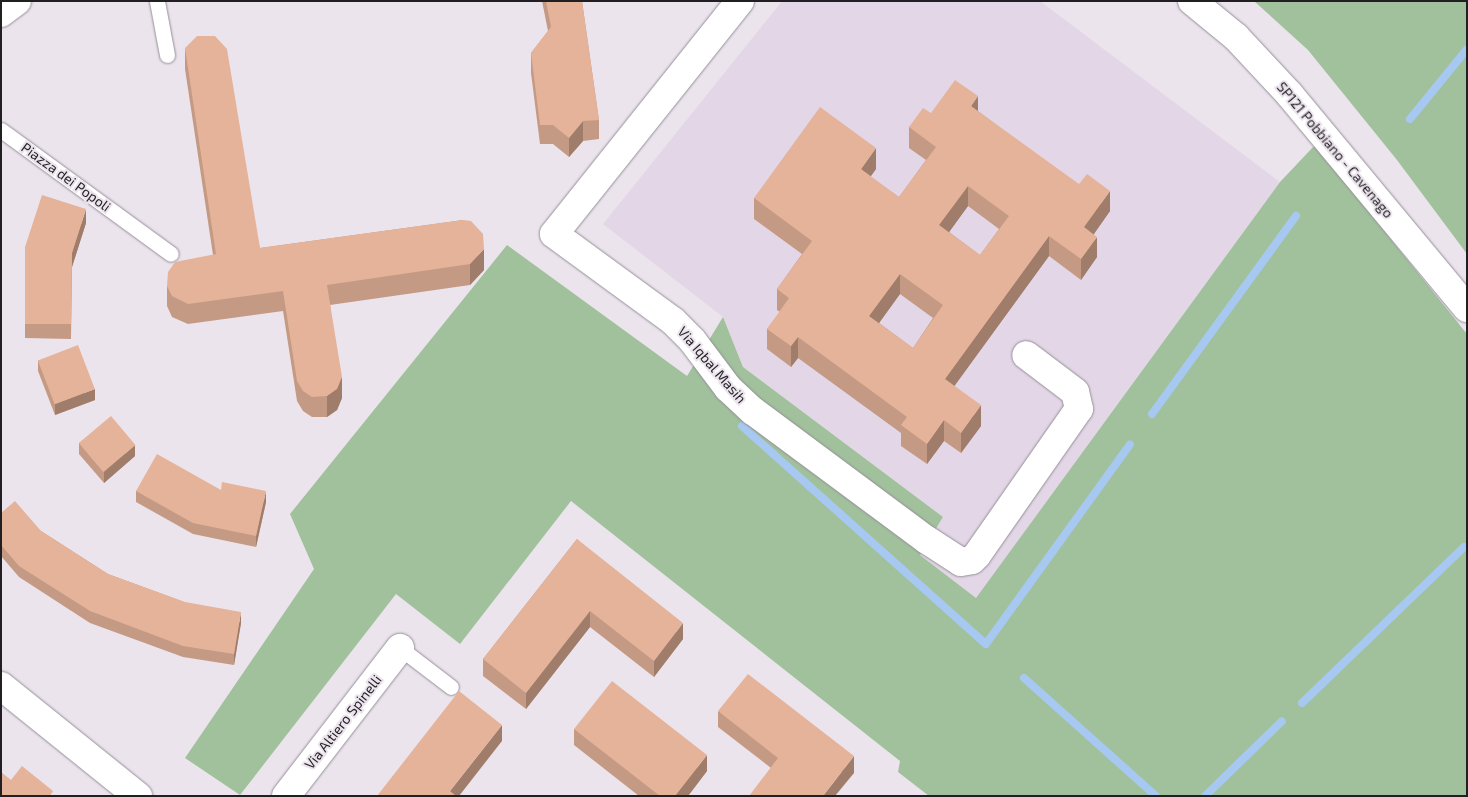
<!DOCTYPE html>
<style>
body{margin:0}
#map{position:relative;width:1468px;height:797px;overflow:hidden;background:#ebe4ed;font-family:"Exo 2",sans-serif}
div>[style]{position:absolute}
.built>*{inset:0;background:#e3d7e7}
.green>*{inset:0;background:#a1c19c}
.stream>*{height:8px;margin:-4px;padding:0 4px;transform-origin:4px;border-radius:4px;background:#a7c8f1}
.roads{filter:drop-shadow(0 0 1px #968f99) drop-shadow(0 0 1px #968f99)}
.lane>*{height:15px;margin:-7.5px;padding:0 7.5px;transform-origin:7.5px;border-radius:7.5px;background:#fff}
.street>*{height:28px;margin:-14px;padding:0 14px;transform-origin:14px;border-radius:14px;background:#fff}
.secondary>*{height:28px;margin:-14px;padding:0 14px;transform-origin:14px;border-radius:14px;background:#fff}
.wall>*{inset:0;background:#c59a84}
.shaded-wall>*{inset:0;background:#a07d6b}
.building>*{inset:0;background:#e5b399;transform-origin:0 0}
span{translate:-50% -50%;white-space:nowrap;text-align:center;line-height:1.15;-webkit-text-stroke:4px #ebe4ed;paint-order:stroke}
.street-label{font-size:14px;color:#221f23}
.frame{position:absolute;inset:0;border:2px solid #221f23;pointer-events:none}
</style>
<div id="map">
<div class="built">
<div style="clip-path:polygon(782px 1px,1040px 1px,1280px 182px,976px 598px,920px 555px,943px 517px,743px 367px,723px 317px,603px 224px)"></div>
</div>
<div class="green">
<div style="clip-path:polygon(1254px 1px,1467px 1px,1467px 254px,1397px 160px,1308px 50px)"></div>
<div style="clip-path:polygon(1315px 145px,1467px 334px,1467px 796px,929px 796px,898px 772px,900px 761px,571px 501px,460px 644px,396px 594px,240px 795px,185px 758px,314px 569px,290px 514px,507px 245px,687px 376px,723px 317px,743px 367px,943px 517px,920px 555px,976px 598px,1280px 182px)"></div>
</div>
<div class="stream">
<div style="left:1410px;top:119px;width:90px;rotate:-50.8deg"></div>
<div style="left:1152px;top:414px;width:245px;rotate:-54deg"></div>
<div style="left:742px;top:426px;width:327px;rotate:41.8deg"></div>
<div style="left:986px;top:644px;width:246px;rotate:-54.2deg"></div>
<div style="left:1024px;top:678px;width:177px;rotate:41.8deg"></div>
<div style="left:1302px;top:703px;width:225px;rotate:-43.9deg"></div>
<div style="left:1205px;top:796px;width:107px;rotate:-44.2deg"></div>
</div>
<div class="roads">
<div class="lane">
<div style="left:157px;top:1px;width:55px;rotate:79.5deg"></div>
<div style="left:1px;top:130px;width:210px;rotate:36.1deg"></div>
<div style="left:400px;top:648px;width:64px;rotate:37.4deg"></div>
</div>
<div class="street">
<div style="left:740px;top:1px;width:298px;rotate:128.6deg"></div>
<div style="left:554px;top:234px;width:147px;rotate:36.2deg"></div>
<div style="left:673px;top:321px;width:27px;rotate:45deg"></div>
<div style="left:692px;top:340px;width:60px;rotate:53.1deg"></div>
<div style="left:728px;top:388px;width:34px;rotate:43deg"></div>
<div style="left:753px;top:411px;width:217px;rotate:36.6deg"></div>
<div style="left:927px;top:540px;width:40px;rotate:32.9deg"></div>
<div style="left:961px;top:562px;width:11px;rotate:-10deg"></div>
<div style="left:972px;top:560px;width:7px;rotate:-45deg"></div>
<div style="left:977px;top:555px;width:178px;rotate:-55.1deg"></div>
<div style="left:1079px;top:409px;width:17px;rotate:-103deg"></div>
<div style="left:1075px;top:392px;width:61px;rotate:-142.9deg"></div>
<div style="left:1px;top:686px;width:176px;rotate:38.8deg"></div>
<div style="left:286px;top:796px;width:187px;rotate:-52.4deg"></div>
</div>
<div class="secondary">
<div style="left:1192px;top:1px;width:57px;rotate:39.3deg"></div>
<div style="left:1236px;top:37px;width:79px;rotate:47deg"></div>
<div style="left:1290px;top:95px;width:277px;rotate:50.3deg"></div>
<div style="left:1px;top:13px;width:20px;rotate:-37deg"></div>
</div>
</div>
<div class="wall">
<div style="clip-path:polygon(542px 1px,582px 1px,599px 120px,599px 139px,583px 141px,569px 157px,553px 144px,540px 144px,531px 73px,531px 53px,548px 31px)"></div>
<div style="clip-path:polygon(185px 48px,260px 248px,463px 220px,484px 270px,470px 285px,330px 305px,342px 398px,337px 410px,327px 417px,312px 417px,303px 411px,297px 401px,283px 311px,188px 324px,172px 317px,167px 306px,167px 286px,213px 255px,185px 69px)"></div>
<div style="clip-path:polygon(evenodd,978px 111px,1110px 211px,1094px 234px,1097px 257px,1081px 280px,1049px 256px,954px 386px,981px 426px,961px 453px,944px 441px,927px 464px,901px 446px,901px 433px,798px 358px,791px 367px,767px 349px,767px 329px,780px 312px,777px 310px,777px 289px,802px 254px,754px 219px,754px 198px,876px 169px,870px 177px,899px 197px,926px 160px,909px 148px,909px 127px,931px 113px,978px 111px,968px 206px,999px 229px,980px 255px,949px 232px,968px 206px,978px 111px,900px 294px,933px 318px,913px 348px,879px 323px,900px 294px)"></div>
<div style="clip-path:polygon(86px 223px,72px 267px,71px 339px,25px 338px,25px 247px)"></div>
<div style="clip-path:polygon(38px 360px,95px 400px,55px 415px,38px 371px)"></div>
<div style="clip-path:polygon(79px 443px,135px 456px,104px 483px,79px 454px)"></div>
<div style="clip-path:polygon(221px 490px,266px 502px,256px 547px,193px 534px,136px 502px,136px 491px)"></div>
<div style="clip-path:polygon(1px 513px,41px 531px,108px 574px,241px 623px,234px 665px,183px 657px,90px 623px,19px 577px,1px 556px)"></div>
<div style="clip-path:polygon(577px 539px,683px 639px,654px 677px,590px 627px,526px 709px,483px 676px,483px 659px)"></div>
<div style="clip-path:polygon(718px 711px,854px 773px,771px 768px,718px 727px)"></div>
<div style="clip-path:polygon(574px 729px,707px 771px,688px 796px,639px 796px,574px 745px)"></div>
</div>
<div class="shaded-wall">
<div style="clip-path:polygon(978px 96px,978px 117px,971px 106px)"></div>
<div style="clip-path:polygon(583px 121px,583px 141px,569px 157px,569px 138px)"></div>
<div style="clip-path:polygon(876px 148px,876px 169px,861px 190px,861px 169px)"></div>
<div style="clip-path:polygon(968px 186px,968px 206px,939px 246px,939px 225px)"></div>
<div style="clip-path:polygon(1110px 191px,1110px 211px,1084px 248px,1084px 227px)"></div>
<div style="clip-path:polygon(86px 209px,86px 223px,72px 267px,71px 339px,72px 253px)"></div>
<div style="clip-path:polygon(1049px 236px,1049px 256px,945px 399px,945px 379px)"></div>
<div style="clip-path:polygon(1097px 237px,1097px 257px,1081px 280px,1081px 259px)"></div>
<div style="clip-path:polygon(484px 249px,484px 270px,470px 285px,470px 264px)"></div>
<div style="clip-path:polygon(900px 274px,900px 294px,869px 337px,869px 316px)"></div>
<div style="clip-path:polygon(798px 337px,798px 358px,791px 367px,791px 346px)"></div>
<div style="clip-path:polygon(342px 377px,342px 398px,337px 410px,327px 417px,327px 396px)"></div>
<div style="clip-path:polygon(95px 389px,95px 400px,55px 415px,55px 404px)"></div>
<div style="clip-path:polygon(981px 405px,981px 426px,961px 453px,961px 433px)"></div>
<div style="clip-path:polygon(944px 420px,944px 441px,927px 464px,927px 444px)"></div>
<div style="clip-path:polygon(135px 445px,135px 456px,104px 483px,104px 472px)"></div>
<div style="clip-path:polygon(266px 491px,266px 502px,256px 547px,256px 536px)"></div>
<div style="clip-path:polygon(590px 611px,590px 627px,526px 709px,526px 693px)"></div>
<div style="clip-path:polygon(241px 612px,241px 623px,234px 665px,234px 654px)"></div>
<div style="clip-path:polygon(683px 623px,683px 639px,654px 677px,654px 661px)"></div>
<div style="clip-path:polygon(502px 725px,502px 741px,459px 796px,450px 796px,450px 791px)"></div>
<div style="clip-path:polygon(707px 755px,707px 771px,688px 796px,675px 796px)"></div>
<div style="clip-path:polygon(854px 756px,854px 773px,835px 796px,823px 796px)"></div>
</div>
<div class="building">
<div style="clip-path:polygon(546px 1px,582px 1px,599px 120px,583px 121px,569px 138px,553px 125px,540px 125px,531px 53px,551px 27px)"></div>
<div style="clip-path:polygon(197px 36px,215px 36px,227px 49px,260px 248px,463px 220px,471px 221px,483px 234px,484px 249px,470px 264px,327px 285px,342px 377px,337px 389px,327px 396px,312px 397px,303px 391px,297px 381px,283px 291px,188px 304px,172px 296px,167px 286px,168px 272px,175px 262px,216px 254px,185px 48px)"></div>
<div style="clip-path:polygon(evenodd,955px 80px,978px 96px,971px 106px,1079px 184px,1087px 174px,1110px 191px,1084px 227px,1097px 237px,1081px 259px,1049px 236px,945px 379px,981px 405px,961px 433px,944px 420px,927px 444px,901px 425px,907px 417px,798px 337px,791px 346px,767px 329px,789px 298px,777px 289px,812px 241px,754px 198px,820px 107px,876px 148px,861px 169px,899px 197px,936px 147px,909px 127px,923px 108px,931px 113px,955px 80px,968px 186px,1009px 216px,980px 255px,939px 225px,968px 186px,955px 80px,900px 274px,943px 305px,913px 348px,869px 316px,900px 274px)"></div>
<div style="clip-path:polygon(42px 195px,86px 209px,72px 253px,71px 324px,25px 324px,25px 247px)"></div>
<div style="left:78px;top:345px;width:47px;height:43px;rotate:69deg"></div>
<div style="left:111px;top:416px;width:38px;height:42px;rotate:50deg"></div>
<div style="clip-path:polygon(157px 454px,221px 490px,222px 482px,266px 491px,256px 536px,193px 523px,136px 491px)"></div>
<div style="clip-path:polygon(15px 501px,41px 531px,108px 574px,185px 602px,241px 612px,234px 654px,183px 646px,90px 611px,19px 566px,1px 545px,1px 513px)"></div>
<div style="clip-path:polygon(577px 539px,683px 623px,654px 661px,590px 611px,526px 693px,483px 659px)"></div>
<div style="clip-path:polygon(748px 674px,854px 756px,823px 796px,749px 796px,778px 758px,718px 711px)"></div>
<div style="clip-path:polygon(612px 681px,707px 755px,675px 796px,660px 796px,574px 729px)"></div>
<div style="clip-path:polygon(459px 691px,502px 725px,450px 791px,456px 796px,377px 796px)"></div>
<div style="clip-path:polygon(22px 766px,53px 791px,50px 796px,1px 796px,1px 772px,11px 780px)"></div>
</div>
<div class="street-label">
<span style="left:1335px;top:150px;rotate:50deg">SP121 Pobbiano - Cavenago</span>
<span style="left:66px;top:177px;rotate:36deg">Piazza dei Popoli</span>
<span style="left:712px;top:365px;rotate:49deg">Via Iqbal Masih</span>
<span style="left:343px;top:722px;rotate:-52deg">Via Altiero Spinelli</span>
</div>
<div class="frame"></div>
</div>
